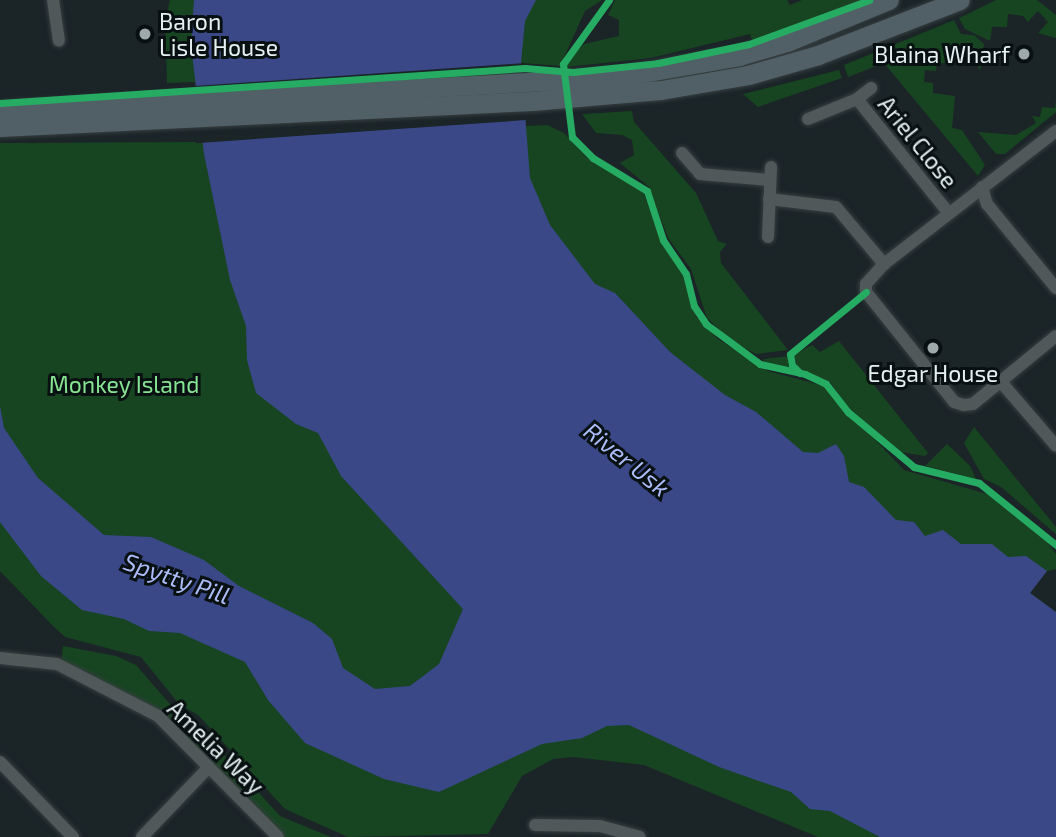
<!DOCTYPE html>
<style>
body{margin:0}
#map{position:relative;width:1056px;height:837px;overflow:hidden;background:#1b2427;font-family:"Exo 2",sans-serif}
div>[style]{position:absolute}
.green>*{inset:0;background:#174521}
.water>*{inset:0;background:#3b4888}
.pier>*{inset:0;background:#1b2427;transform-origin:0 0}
.roads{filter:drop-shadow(0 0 2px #363e40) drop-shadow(0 0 2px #363e40)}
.street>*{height:12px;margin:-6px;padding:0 6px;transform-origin:6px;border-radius:6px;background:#515859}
.primary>*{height:19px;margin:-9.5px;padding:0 9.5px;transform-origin:9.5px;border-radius:9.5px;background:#516066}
.cycleway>*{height:7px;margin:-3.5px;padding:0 3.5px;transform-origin:3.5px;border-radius:3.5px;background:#26ab63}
.dots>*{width:19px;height:19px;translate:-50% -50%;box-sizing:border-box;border:4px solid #081011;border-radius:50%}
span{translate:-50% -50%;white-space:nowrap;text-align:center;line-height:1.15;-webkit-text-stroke:6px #081011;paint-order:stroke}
.poi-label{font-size:23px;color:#e5f0f2}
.left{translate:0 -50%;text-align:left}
.right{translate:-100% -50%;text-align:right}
.street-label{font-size:23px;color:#e5f0f2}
.park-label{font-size:23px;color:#86e492}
.water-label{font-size:24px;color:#acbcf8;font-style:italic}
</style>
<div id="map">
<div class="green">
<div style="clip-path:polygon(170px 0,332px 0,510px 683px,1016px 837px,818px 837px,644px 765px,573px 757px,553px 759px,522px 776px,488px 834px,348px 837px,285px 809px,198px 715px,179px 704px,141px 657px,65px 637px,53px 626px,0 571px,0 143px,202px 142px,195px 82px,167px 83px,165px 21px)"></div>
<div style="clip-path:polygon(487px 0,602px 0,585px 11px,560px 66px,522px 63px,526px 126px,547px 125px,564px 133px,586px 157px,643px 191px,661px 241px,684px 275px,696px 316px,718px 339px,768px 371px,824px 386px,904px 470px,987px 494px,1048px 543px,1056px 554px,1056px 569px,1047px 571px,1030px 593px,1056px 612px,582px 351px,476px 57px)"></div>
<div style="clip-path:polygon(615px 0,787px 0,790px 5px,802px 0,864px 0,760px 39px,752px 40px,750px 34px,651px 58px,566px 67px,571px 56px,584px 44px,619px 36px,619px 20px,608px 15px)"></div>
<div style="clip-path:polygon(996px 0,1037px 0,1056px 15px,1056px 38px,1038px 33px,1048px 22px,1038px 11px,1028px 22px,1023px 16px,1008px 14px,1007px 27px,992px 27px,990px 41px,965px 29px,959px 18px)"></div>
<div style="clip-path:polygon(954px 20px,961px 34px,974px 35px,984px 44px,980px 71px,977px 64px,937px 63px,936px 71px,925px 70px,924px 82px,933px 83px,933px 93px,955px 96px,952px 128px,962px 130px,985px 165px,978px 176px,884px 63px,848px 77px,844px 65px)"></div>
<div style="clip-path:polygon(839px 70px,842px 78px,758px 107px,743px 94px)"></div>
<div style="clip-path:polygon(1056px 100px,1056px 112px,1005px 154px,996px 154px,978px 132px,1016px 135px,1036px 123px,1032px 116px,1040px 117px,1042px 107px,1055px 108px)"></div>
<div style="clip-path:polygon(632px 111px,634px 122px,696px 193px,718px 241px,727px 244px,720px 252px,721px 263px,788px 350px,756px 354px,734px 343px,707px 318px,691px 269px,668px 238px,649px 187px,620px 163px,634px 155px,632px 140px,622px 135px,596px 133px,582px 114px)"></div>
<div style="clip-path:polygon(839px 341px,928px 453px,925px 456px,900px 452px,848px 407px,830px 382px,798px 368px,794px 356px,799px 352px,812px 345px,820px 352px)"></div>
<div style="clip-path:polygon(789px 356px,794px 371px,764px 362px,764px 359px)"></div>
<div style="clip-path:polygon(974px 427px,1056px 527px,1056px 534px,1001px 487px,984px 479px,964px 443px)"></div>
<div style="clip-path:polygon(947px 444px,970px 466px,976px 479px,925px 466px)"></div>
<div style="clip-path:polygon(63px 646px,116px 656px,136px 665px,175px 710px,170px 720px,61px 662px)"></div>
<div style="clip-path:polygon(180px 714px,207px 737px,205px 757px,175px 724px)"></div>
<div style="clip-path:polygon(216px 746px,280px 816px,331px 837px,283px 837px,211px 763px)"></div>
</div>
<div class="water">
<div style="clip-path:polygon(194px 0,536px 0,525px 21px,521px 63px,530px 178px,550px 225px,595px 284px,615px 293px,670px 352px,725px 395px,756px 412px,803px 452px,818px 453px,836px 444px,844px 456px,849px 482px,864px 487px,896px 520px,914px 522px,925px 536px,943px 530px,961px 544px,992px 544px,1008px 557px,1026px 556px,1047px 571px,1030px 593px,1056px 612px,1056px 837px,880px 837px,830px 811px,810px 809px,791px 792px,719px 767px,629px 725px,607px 726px,582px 738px,542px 744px,439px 792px,384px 779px,305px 743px,268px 700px,245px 662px,180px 633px,149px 631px,124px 619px,82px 610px,41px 576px,0 522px,0 406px,4px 428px,38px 478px,104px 535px,151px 537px,204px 560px,239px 586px,313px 623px,332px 639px,343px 668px,375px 689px,410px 686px,439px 664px,463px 609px,341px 476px,318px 433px,296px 424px,256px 393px,247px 360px,246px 326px,230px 280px,204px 154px,191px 45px)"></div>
</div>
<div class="pier">
<div style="left:525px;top:63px;width:57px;height:334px;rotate:86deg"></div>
</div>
<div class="roads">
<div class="street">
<div style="left:53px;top:0;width:41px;rotate:81.7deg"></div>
<div style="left:857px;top:99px;width:144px;rotate:51.2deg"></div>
<div style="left:808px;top:119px;width:53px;rotate:-22.2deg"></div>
<div style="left:857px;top:99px;width:18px;rotate:-38deg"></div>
<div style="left:1056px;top:131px;width:217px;rotate:142.3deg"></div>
<div style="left:884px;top:264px;width:27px;rotate:132deg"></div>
<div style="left:866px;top:284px;width:8px;rotate:90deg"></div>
<div style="left:866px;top:292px;width:141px;rotate:51.3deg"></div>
<div style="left:954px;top:402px;width:10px;rotate:17deg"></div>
<div style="left:964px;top:405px;width:9px;rotate:-6deg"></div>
<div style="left:973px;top:404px;width:107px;rotate:-39.3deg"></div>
<div style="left:682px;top:153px;width:28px;rotate:49deg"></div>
<div style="left:700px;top:174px;width:70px;rotate:4.9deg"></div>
<div style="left:982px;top:187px;width:18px;rotate:74deg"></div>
<div style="left:987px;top:204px;width:109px;rotate:50.6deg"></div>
<div style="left:769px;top:199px;width:67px;rotate:6.8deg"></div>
<div style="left:836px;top:207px;width:75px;rotate:49.9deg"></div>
<div style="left:768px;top:237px;width:70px;rotate:-87.5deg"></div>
<div style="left:1001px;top:382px;width:84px;rotate:49.3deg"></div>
<div style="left:0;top:658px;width:57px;rotate:6deg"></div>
<div style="left:57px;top:664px;width:114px;rotate:27.2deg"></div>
<div style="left:158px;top:716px;width:170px;rotate:45.2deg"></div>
<div style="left:0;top:762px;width:105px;rotate:45.8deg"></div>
<div style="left:535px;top:825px;width:65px;rotate:0.9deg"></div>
<div style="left:600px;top:826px;width:41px;rotate:15.4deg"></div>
<div style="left:142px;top:837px;width:95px;rotate:-46.3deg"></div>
</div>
<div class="primary">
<div style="left:0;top:111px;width:620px;rotate:-3.14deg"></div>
<div style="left:619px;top:77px;width:122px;rotate:-9.9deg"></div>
<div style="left:739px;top:56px;width:50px;rotate:-16.3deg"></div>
<div style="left:787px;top:42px;width:110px;rotate:-22.4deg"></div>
<div style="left:0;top:127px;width:533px;rotate:-2.8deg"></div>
<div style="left:532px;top:101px;width:129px;rotate:-4.9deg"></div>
<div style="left:661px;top:90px;width:88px;rotate:-9.8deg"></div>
<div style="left:748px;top:75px;width:73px;rotate:-15.9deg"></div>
<div style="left:818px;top:55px;width:152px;rotate:-21.2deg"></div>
</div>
</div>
<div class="cycleway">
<div style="left:609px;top:0;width:79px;rotate:125.7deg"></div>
<div style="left:563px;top:64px;width:74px;rotate:83deg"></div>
<div style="left:572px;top:137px;width:30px;rotate:45deg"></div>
<div style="left:593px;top:158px;width:63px;rotate:31.4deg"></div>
<div style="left:647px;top:191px;width:52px;rotate:71.9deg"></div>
<div style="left:663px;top:240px;width:41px;rotate:55.9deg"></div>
<div style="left:686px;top:274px;width:33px;rotate:76deg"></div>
<div style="left:694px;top:306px;width:22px;rotate:56deg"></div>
<div style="left:706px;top:324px;width:67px;rotate:36.5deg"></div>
<div style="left:760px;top:364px;width:46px;rotate:12.5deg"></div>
<div style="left:805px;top:374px;width:23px;rotate:25deg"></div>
<div style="left:826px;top:384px;width:36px;rotate:52deg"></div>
<div style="left:848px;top:412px;width:86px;rotate:39.8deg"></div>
<div style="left:914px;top:467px;width:67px;rotate:13.8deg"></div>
<div style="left:979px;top:483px;width:99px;rotate:38.8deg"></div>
<div style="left:0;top:103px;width:526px;rotate:-3.81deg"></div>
<div style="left:525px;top:68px;width:48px;rotate:4.8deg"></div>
<div style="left:573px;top:72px;width:85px;rotate:-6deg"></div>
<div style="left:658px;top:63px;width:93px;rotate:-11.8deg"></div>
<div style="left:749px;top:44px;width:128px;rotate:-20.1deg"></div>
<div style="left:800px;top:373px;width:11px;rotate:-135deg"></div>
<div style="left:792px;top:365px;width:11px;rotate:-100deg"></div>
<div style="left:790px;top:354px;width:98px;rotate:-39.2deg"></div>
</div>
<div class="dots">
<div style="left:145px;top:34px;background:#9ea9ab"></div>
<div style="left:1024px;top:54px;background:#9ea9ab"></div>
<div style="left:933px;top:348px;background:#9ea9ab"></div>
</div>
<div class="poi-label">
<span class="left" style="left:159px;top:34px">Baron<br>Lisle House</span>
<span class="right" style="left:1010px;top:54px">Blaina Wharf</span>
<span style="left:933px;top:373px">Edgar House</span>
</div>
<div class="street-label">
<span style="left:918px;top:142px;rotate:51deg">Ariel Close</span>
<span style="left:216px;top:747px;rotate:44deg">Amelia Way</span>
</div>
<div class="park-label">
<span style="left:124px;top:384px">Monkey Island</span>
</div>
<div class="water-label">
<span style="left:627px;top:459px;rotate:39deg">River Usk</span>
<span style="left:177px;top:578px;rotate:19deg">Spytty Pill</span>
</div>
</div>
